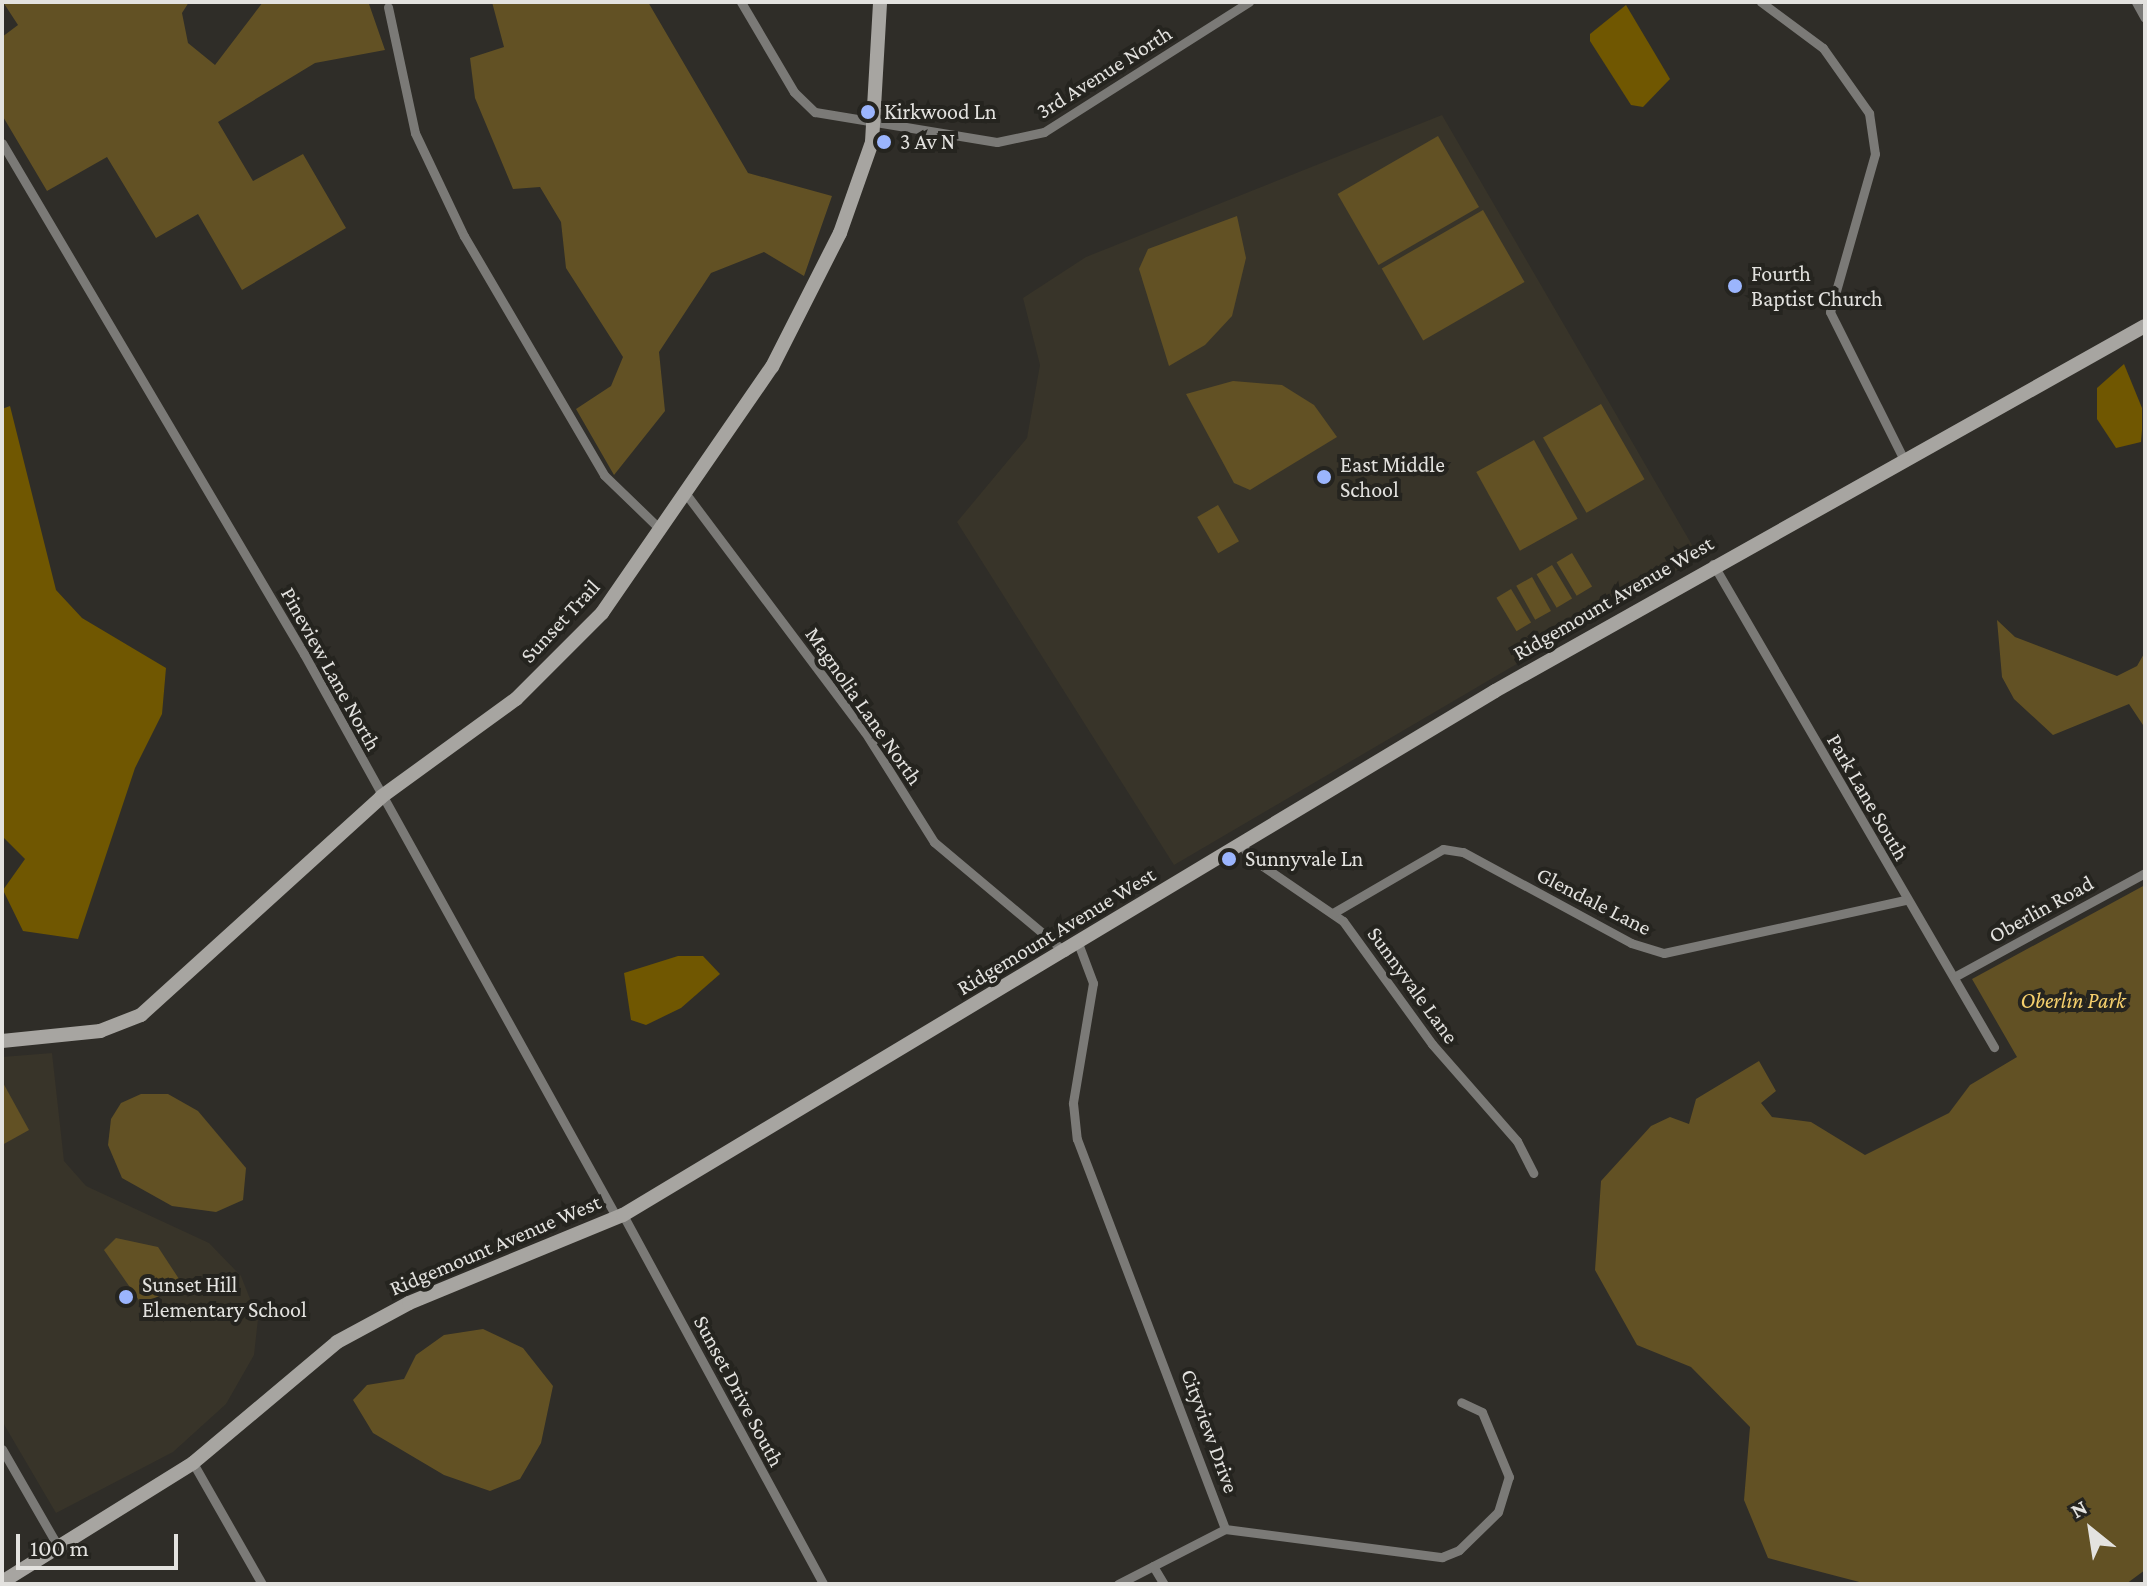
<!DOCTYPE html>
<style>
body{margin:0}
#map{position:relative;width:2147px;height:1586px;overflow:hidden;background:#2f2d28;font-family:"Crimson Pro",serif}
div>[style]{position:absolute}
.built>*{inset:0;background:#383429}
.green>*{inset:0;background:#625124;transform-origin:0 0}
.water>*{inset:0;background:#705701}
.street>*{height:9px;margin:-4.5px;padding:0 4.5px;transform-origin:4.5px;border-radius:4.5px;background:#7b7a77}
.secondary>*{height:14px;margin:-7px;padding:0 7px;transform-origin:7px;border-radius:7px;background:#a7a5a1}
.dots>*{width:22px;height:22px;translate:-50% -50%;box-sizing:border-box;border:4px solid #25241f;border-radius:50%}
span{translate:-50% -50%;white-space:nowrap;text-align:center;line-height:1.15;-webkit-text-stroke:8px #25241f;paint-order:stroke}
.street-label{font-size:22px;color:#e3e2df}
.poi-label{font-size:22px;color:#e3e2df}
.left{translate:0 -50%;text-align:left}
.park-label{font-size:22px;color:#f6d06d;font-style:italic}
.frame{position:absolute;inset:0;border:4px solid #e3e2df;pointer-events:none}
.north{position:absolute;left:2051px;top:1490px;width:80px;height:80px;-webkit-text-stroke:6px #25241f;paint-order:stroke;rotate:330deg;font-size:22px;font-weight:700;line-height:32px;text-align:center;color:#e3e2df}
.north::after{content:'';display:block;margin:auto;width:28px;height:36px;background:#e3e2df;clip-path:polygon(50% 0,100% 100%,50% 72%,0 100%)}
.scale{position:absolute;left:16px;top:1534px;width:162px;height:36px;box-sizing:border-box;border:4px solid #e3e2df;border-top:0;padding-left:10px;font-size:24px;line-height:28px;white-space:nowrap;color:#e3e2df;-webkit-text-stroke:6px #25241f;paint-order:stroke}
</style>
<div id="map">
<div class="built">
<div style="clip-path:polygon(1442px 115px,1699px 557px,1174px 865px,957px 522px,1027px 438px,1040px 365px,1023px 298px,1086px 257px)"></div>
<div style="clip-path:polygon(52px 1053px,64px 1161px,86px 1186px,209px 1243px,241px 1276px,258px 1319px,254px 1355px,226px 1404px,173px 1452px,56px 1513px,2px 1421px,2px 1057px)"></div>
</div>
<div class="green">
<div style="clip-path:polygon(3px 2px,189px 2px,182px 13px,188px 43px,215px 65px,263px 2px,380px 2px,369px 4px,385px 50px,315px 63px,218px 122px,253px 181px,303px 154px,346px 228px,242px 290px,198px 214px,156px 238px,107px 157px,47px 191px,2px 115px,2px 37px,18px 25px)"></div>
<div style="clip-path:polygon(492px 2px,648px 2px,748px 173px,832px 196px,804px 276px,764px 252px,711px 273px,659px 352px,665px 411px,614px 475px,576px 409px,611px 386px,623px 357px,566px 268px,561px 222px,540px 187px,513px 189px,475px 98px,470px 58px,504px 47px)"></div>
<div style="left:1438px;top:136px;width:82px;height:116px;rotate:60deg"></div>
<div style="left:1483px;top:210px;width:83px;height:117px;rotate:60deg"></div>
<div style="clip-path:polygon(1237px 216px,1246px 258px,1232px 316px,1205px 345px,1169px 366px,1139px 269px,1148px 249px)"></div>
<div style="clip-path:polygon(1233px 381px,1282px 385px,1314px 405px,1337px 437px,1250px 490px,1234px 483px,1186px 394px)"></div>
<div style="left:1601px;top:404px;width:87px;height:67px;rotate:60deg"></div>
<div style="left:1534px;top:440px;width:90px;height:66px;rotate:61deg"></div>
<div style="left:1218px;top:505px;width:42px;height:24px;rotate:60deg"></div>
<div style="left:1572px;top:553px;width:39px;height:18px;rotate:59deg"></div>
<div style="left:1552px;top:565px;width:39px;height:18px;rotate:59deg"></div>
<div style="left:1532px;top:577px;width:39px;height:18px;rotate:61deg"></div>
<div style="left:1511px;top:589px;width:39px;height:17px;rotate:59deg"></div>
<div style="clip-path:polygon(1997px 620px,2015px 637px,2117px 676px,2137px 666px,2145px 652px,2145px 728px,2129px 704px,2053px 735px,2014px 699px,2002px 677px)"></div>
<div style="clip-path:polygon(2145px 885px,2145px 1570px,2126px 1584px,1867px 1584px,1768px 1558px,1744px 1500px,1750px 1427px,1691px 1367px,1637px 1345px,1595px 1270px,1601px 1181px,1651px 1126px,1670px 1117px,1689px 1124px,1696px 1099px,1759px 1061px,1776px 1091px,1761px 1103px,1772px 1117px,1811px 1122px,1865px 1155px,1949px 1113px,1970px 1085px,2017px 1057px,1972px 979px)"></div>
<div style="clip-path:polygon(2px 1081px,29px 1130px,2px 1145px)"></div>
<div style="clip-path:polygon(141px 1094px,168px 1094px,198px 1111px,246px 1168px,243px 1200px,216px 1212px,172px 1206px,122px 1178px,108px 1145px,111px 1119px,121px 1103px)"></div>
<div style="clip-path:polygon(116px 1238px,158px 1247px,181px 1282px,143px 1306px,104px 1250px)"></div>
<div style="clip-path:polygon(483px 1329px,523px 1348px,553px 1386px,541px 1443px,520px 1479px,490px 1491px,444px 1475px,373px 1433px,353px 1400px,367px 1385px,404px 1379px,416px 1355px,444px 1335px)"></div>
</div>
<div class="water">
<div style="clip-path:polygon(1626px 5px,1670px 79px,1643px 107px,1631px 105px,1590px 41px,1590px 34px)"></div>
<div style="clip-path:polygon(2124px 364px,2142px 408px,2142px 430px,2141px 442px,2116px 448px,2097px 419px,2097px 388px)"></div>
<div style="clip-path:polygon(10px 406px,56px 590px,82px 618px,166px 668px,162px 714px,135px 768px,78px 939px,23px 931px,3px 890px,25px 859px,2px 836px,2px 409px)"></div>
<div style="clip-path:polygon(678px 956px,703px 956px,720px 974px,681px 1008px,646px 1025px,631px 1020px,624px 973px)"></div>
</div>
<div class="street">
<div style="left:741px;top:2px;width:104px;rotate:59.5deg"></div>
<div style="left:794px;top:92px;width:29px;rotate:44deg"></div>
<div style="left:815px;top:112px;width:184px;rotate:9.4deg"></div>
<div style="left:997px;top:142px;width:48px;rotate:-12deg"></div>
<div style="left:1044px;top:132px;width:243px;rotate:-32.4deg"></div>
<div style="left:1761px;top:2px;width:77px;rotate:36.6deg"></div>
<div style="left:1823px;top:48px;width:80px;rotate:54.7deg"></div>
<div style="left:1869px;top:113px;width:41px;rotate:81.7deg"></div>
<div style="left:1875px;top:154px;width:164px;rotate:105.9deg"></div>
<div style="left:1830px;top:312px;width:163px;rotate:63.4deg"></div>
<div style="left:2136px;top:2px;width:18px;rotate:61deg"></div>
<div style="left:388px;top:7px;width:129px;rotate:77.9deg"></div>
<div style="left:415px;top:133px;width:114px;rotate:64.6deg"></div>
<div style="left:464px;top:236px;width:277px;rotate:59.6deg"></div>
<div style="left:604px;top:475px;width:78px;rotate:44deg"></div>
<div style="left:2px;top:143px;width:594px;rotate:59.42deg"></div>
<div style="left:304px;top:654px;width:645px;rotate:60.97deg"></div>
<div style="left:686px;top:494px;width:298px;rotate:53.1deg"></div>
<div style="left:865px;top:732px;width:130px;rotate:57.9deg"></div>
<div style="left:934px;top:842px;width:171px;rotate:40deg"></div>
<div style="left:1713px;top:564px;width:559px;rotate:59.81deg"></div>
<div style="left:1242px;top:843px;width:14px;rotate:65deg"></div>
<div style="left:1248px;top:856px;width:115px;rotate:34.4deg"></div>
<div style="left:1343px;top:921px;width:152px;rotate:54.1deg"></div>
<div style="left:1432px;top:1044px;width:129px;rotate:48.8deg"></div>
<div style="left:1517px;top:1141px;width:36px;rotate:63deg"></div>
<div style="left:1333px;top:913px;width:127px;rotate:-30.2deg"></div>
<div style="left:1443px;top:849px;width:20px;rotate:9deg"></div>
<div style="left:1463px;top:852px;width:191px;rotate:28.4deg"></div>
<div style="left:1631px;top:943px;width:34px;rotate:17deg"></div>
<div style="left:1664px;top:953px;width:248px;rotate:-12.4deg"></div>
<div style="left:1078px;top:943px;width:43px;rotate:69.4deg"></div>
<div style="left:1093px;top:983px;width:122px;rotate:99.5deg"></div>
<div style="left:1073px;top:1103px;width:36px;rotate:84deg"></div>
<div style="left:1077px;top:1139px;width:417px;rotate:69.2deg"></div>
<div style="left:1954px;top:977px;width:217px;rotate:-28.6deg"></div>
<div style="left:623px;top:1215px;width:420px;rotate:61.5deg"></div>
<div style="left:2px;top:1449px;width:114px;rotate:60.1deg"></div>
<div style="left:193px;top:1463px;width:139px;rotate:60.3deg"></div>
<div style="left:1225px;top:1529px;width:219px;rotate:7.4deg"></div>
<div style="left:1442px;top:1557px;width:18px;rotate:-22deg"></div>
<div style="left:1459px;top:1550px;width:54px;rotate:-44.3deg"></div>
<div style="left:1498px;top:1512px;width:37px;rotate:-73deg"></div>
<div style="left:1509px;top:1477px;width:70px;rotate:-112.6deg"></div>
<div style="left:1482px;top:1412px;width:23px;rotate:-155deg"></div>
<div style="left:1153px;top:1566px;width:21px;rotate:59deg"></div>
<div style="left:1118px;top:1584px;width:120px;rotate:-27.2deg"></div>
</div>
<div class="secondary">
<div style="left:2px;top:1041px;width:99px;rotate:-5.8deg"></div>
<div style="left:100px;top:1031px;width:44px;rotate:-21.3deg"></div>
<div style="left:141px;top:1015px;width:324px;rotate:-42.2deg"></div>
<div style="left:381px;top:797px;width:167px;rotate:-36deg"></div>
<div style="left:516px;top:699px;width:122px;rotate:-45deg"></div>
<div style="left:602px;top:613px;width:299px;rotate:-55.4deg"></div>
<div style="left:772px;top:367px;width:150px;rotate:-63.1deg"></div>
<div style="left:840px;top:233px;width:96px;rotate:-70.6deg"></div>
<div style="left:872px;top:142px;width:140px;rotate:-86.7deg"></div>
<div style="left:2px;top:1582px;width:225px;rotate:-31.9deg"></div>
<div style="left:193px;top:1463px;width:188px;rotate:-40deg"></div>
<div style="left:337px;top:1342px;width:82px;rotate:-28.4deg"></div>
<div style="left:409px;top:1303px;width:231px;rotate:-22.4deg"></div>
<div style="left:623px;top:1215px;width:1017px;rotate:-31deg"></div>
<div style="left:1495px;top:691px;width:745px;rotate:-29.32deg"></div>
</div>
<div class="dots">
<div style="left:868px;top:112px;background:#9bb5fd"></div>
<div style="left:884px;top:142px;background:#9bb5fd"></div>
<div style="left:1735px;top:286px;background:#9bb5fd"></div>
<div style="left:1324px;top:477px;background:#9bb5fd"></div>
<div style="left:1229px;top:859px;background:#9bb5fd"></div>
<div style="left:126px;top:1297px;background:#9bb5fd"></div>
</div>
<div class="street-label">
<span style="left:1104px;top:72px;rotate:-32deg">3rd Avenue North</span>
<span style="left:1613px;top:598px;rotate:-30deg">Ridgemount Avenue West</span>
<span style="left:560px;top:621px;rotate:-47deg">Sunset Trail</span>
<span style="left:331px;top:669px;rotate:61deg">Pineview Lane North</span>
<span style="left:864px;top:706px;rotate:55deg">Magnolia Lane North</span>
<span style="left:1868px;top:797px;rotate:60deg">Park Lane South</span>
<span style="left:1594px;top:901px;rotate:27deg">Glendale Lane</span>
<span style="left:2041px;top:909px;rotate:-29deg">Oberlin Road</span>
<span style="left:1056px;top:931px;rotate:-31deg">Ridgemount Avenue West</span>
<span style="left:1413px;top:985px;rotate:54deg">Sunnyvale Lane</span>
<span style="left:495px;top:1245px;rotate:-23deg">Ridgemount Avenue West</span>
<span style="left:739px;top:1391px;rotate:62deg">Sunset Drive South</span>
<span style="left:1210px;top:1431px;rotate:70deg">Cityview Drive</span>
</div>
<div class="poi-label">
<span class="left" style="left:884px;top:112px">Kirkwood Ln</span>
<span class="left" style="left:900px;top:142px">3 Av N</span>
<span class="left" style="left:1751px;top:286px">Fourth<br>Baptist Church</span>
<span class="left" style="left:1340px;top:477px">East Middle<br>School</span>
<span class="left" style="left:1245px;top:859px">Sunnyvale Ln</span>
<span class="left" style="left:142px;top:1297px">Sunset Hill<br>Elementary School</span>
</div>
<div class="park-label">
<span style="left:2073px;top:1001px">Oberlin Park</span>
</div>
<div class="frame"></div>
<div class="north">N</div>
<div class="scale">100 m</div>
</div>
